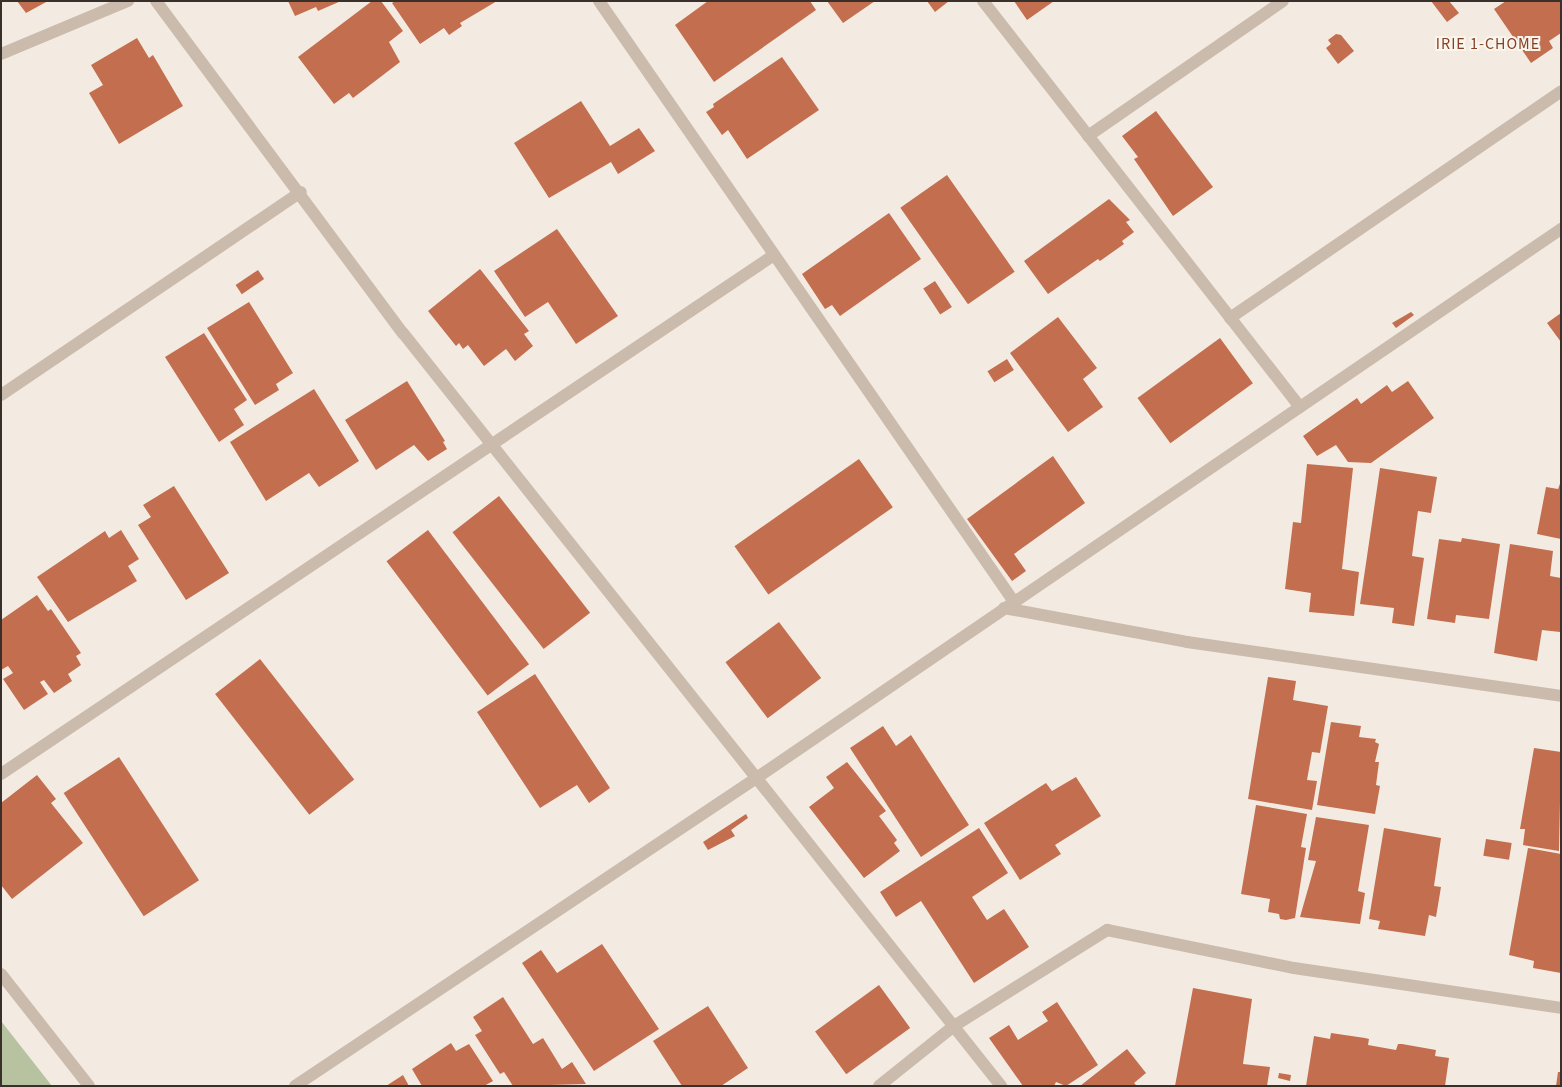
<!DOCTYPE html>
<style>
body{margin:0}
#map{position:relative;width:1562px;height:1087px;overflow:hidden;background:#f3ebe1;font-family:"Source Sans 3",sans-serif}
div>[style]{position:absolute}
.green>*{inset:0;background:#b6c2a0}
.building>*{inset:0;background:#c36e4e;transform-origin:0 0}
.minor>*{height:12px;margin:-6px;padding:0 6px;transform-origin:6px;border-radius:6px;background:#cbbbac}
span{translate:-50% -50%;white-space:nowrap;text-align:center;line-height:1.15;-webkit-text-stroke:4px #faf5ed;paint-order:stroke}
.neighbourhood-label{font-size:16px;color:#874025;letter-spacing:1px}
.frame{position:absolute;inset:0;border:2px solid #3a302b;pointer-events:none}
</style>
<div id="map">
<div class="green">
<div style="clip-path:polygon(1px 1021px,52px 1086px,1px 1086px)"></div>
</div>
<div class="building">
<div style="clip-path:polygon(17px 1px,48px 1px,26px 13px)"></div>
<div style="clip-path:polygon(288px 1px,341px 1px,318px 11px,316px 7px,295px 16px)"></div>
<div style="clip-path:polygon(372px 1px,381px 1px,403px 31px,389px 42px,400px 62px,353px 98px,349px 93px,334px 104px,298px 57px)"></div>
<div style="clip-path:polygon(395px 1px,497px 1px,460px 23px,462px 26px,449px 35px,444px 28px,420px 44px,392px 3px)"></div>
<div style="clip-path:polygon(708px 1px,810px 1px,816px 10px,714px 82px,675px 25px)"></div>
<div style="clip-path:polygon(827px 1px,875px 1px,843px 23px)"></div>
<div style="clip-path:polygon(927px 1px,949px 1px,935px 12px)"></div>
<div style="clip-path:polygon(1014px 1px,1054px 1px,1027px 20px)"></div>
<div style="clip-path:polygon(1431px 1px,1449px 1px,1459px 13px,1447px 22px)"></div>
<div style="clip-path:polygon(1506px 1px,1561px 1px,1561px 33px,1549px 41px,1553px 48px,1531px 63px,1494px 9px)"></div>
<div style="clip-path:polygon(1336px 34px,1341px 35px,1354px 51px,1338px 64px,1326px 48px,1331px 44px,1328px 40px)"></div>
<div style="clip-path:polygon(137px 38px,149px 58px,153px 55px,183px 106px,119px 144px,89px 93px,103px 85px,91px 65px)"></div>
<div style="clip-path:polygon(782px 57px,819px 110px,747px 159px,728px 130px,722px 135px,706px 112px,714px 107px,713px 104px)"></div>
<div style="clip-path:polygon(581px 101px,610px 146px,639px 128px,655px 151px,618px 174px,611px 162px,549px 198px,514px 143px)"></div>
<div style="clip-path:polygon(1156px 111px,1213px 187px,1173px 216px,1134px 159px,1138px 157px,1122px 136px)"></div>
<div style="left:947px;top:175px;width:118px;height:57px;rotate:55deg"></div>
<div style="clip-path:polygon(1109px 199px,1130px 220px,1126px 222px,1134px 232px,1122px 241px,1124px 244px,1100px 261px,1098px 259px,1048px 294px,1024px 261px)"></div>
<div style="clip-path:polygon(889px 213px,921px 259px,840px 316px,832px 305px,825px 309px,802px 274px)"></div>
<div style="clip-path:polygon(557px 229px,618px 316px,576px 344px,548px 302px,525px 317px,494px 271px)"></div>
<div style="clip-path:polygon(480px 269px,529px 331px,524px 334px,533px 346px,515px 361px,506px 349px,484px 366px,468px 345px,463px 349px,459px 343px,456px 346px,428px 311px)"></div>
<div style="left:258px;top:270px;width:11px;height:27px;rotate:56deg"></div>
<div style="left:935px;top:281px;width:31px;height:14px;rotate:57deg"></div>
<div style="clip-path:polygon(249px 302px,293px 373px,276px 384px,279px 390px,255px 405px,207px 328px)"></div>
<div style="clip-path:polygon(1411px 312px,1414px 315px,1396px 328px,1392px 323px)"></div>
<div style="clip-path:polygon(1561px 313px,1561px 342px,1547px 323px)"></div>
<div style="clip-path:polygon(1058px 317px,1097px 368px,1083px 379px,1103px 407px,1068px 432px,1010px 353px)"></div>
<div style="clip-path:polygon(204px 333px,247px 400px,234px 409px,244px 425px,219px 442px,165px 357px)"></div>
<div style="left:1220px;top:338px;width:56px;height:102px;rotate:54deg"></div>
<div style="left:1007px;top:359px;width:13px;height:23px;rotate:58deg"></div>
<div style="clip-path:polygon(407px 381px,445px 441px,443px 442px,447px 449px,428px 461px,414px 445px,376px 470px,345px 420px)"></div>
<div style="clip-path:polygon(1408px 381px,1434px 418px,1371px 463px,1348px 462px,1336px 445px,1317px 456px,1303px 436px,1357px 398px,1361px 404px,1387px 385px,1392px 392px)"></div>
<div style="clip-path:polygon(314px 389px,359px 461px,319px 487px,309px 473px,266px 501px,230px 442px)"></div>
<div style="clip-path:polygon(1053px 456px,1085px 503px,1014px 554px,1026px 571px,1012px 581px,967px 519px)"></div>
<div style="left:859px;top:459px;width:59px;height:152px;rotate:55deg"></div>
<div style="clip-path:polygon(1307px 464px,1353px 468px,1342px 569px,1359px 572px,1354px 616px,1309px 612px,1311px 593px,1285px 589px,1293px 522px,1301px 523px)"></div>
<div style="clip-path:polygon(1380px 468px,1437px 477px,1431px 513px,1418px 511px,1412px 556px,1424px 558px,1414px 626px,1392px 623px,1394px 608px,1360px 604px)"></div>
<div style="clip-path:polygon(1561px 481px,1561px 539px,1537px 534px,1546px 487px,1558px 489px)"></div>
<div style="clip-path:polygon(174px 486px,229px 573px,186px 600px,138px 525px,151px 517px,143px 505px)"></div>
<div style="left:499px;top:496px;width:148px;height:59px;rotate:52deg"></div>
<div style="clip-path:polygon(121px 530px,139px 559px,128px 566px,137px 581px,68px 622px,37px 577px,105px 531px,109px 538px)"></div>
<div style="left:428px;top:530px;width:168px;height:52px;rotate:53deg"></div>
<div style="clip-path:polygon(1462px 538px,1500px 544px,1489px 619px,1456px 615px,1455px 623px,1427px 619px,1439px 539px,1461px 542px)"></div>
<div style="clip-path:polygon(1510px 544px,1553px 551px,1550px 576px,1561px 578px,1560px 632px,1542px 630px,1537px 661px,1494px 653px)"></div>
<div style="clip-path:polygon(37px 595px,48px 611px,51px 609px,81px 653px,76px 656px,81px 665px,68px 674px,72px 681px,54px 693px,44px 680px,40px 682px,48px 694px,24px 710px,3px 679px,13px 673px,8px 666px,1px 670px,1px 620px)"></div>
<div style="left:779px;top:622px;width:70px;height:67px;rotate:53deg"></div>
<div style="left:260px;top:659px;width:153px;height:57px;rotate:52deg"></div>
<div style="clip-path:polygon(535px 674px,610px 788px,589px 803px,577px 785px,540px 808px,477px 712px)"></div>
<div style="clip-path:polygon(1268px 677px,1296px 681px,1293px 700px,1328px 706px,1320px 753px,1312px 752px,1307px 780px,1317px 781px,1312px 810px,1248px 799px)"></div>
<div style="clip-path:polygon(1331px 722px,1361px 726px,1359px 737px,1376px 739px,1375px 742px,1379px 744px,1375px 762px,1379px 762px,1376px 785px,1380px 786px,1375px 814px,1317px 805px)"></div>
<div style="clip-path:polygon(883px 726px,896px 746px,911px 735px,969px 825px,921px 857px,850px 748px)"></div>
<div style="clip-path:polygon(1534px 748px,1561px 752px,1559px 851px,1523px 845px,1525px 829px,1520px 829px)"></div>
<div style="left:119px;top:757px;width:147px;height:66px;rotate:57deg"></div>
<div style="clip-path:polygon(847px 762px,886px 811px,879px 816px,897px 840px,894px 843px,900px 851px,864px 878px,809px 807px,834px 788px,826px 777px)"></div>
<div style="clip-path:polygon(37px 775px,56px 799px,51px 803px,83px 843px,12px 899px,1px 885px,1px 803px)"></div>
<div style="clip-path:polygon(1076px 777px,1101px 816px,1055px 845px,1061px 854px,1020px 880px,984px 823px,1046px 783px,1052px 791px)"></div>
<div style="clip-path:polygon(1256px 805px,1307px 814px,1301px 847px,1306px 848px,1295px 918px,1286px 920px,1280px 919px,1279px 914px,1268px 912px,1270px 899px,1241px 894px)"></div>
<div style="clip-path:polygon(746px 814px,748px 818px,731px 830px,735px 836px,708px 850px,703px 842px)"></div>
<div style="clip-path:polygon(1316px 817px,1369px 825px,1358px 891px,1365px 893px,1360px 924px,1300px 917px,1316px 861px,1308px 860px)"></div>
<div style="clip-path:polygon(979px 828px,1008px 873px,972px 897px,987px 920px,1004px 909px,1029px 947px,974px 983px,921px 901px,896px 917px,880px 892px)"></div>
<div style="clip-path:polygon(1384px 828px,1441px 838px,1434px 886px,1441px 887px,1436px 917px,1429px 915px,1425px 936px,1378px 929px,1380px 921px,1369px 919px)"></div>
<div style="left:1486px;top:839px;width:26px;height:17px;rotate:9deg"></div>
<div style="clip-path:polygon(1528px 848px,1561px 854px,1561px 973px,1533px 968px,1534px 961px,1509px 955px)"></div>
<div style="clip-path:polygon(602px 944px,659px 1029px,594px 1071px,522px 963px,541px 950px,557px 973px)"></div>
<div style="left:879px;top:985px;width:53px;height:79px;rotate:54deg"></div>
<div style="clip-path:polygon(1193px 988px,1252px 999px,1243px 1064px,1270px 1067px,1267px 1086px,1175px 1086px)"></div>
<div style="clip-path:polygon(503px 997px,533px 1044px,543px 1038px,562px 1069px,572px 1062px,586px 1084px,513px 1086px,504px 1072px,500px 1074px,475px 1035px,482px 1031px,473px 1017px)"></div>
<div style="clip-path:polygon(1057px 1002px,1098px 1065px,1066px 1086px,1056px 1082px,1054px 1086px,1023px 1086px,989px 1038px,1009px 1025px,1018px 1040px,1048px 1021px,1042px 1012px)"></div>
<div style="clip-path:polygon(708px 1006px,748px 1068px,721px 1086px,682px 1086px,653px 1041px)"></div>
<div style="clip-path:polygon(1331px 1033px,1365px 1038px,1369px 1039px,1368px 1045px,1396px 1050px,1398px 1044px,1402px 1044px,1436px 1050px,1435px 1056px,1449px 1058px,1445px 1086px,1306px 1086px,1314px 1036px,1330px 1039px)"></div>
<div style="clip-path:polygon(451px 1043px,456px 1051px,469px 1044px,493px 1081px,484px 1086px,422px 1086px,412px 1069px)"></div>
<div style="clip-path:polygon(1127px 1049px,1146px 1073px,1134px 1083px,1137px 1086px,1080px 1086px)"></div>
<div style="clip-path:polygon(1558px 1072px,1561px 1072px,1561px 1086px,1556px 1086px)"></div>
<div style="clip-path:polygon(1279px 1073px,1291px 1075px,1290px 1081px,1278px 1078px)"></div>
<div style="clip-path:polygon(403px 1075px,409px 1086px,386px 1086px)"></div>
</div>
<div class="minor">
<div style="left:156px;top:1px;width:414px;rotate:53.4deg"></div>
<div style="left:403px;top:333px;width:962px;rotate:51.54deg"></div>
<div style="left:599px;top:1px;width:730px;rotate:55.37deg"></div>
<div style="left:983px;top:1px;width:515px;rotate:52.02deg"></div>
<div style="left:1px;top:54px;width:138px;rotate:-22.7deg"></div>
<div style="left:1088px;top:136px;width:237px;rotate:-34.7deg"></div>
<div style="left:1230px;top:318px;width:401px;rotate:-34.4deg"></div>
<div style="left:1px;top:395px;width:362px;rotate:-34.1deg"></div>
<div style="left:1004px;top:608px;width:186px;rotate:10.5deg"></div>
<div style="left:1187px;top:642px;width:378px;rotate:8.2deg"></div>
<div style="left:1px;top:774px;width:931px;rotate:-33.88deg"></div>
<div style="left:1px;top:974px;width:142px;rotate:51.8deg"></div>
<div style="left:295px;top:1086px;width:553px;rotate:-33.72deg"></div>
<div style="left:755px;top:779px;width:976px;rotate:-34.31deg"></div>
<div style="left:879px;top:1086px;width:96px;rotate:-38.7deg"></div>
<div style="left:954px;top:1026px;width:181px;rotate:-32.1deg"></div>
<div style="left:1107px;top:930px;width:191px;rotate:11.5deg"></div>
<div style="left:1294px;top:968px;width:270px;rotate:8.5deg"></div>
</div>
<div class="neighbourhood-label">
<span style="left:1488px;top:44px">IRIE 1-CHOME</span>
</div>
<div class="frame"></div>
</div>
